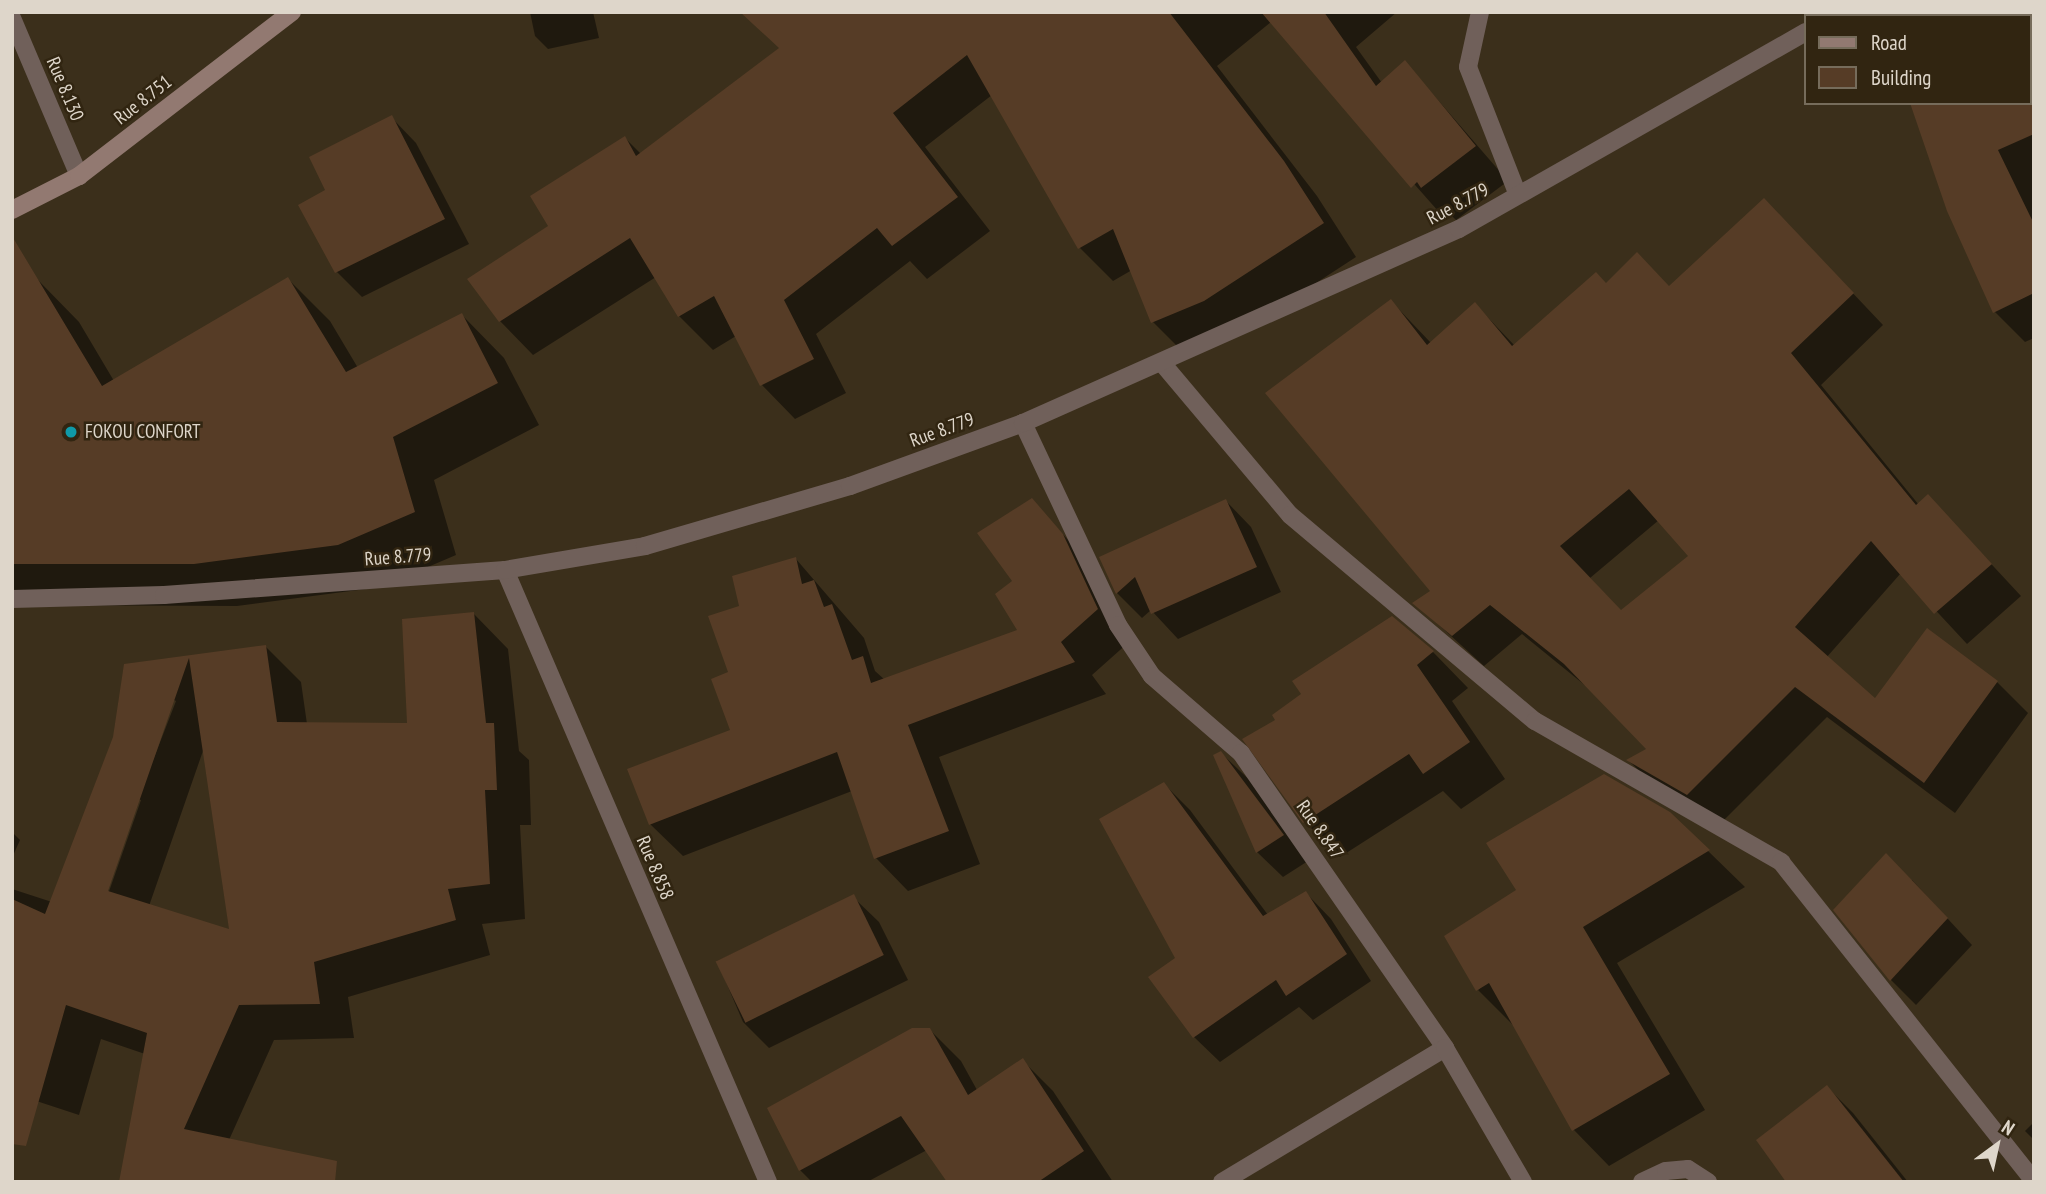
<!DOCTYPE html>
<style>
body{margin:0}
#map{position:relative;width:2046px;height:1194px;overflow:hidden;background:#3b2f1b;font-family:"PT Sans Narrow",sans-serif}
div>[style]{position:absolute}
.shadow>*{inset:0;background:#0007}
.building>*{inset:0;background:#563c26;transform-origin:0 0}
.street>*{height:18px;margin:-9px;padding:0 9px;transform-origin:9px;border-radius:9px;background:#70605a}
.secondary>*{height:18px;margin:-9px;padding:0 9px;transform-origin:9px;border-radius:9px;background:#927971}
.dots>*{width:19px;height:19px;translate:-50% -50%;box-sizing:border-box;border:4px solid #312511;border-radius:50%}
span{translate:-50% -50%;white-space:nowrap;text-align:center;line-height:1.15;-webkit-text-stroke:5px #312511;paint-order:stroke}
.street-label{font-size:19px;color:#ded6ca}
.poi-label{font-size:19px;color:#ded6ca}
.left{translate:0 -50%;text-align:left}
.frame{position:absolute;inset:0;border:14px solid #ded6ca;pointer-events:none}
.legend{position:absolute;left:1804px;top:14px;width:228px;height:91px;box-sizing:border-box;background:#312511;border:2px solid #766c5b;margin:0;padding:9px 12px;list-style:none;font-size:21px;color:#ded6ca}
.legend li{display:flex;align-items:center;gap:14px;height:35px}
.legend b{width:35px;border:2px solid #766c5b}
.north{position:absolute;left:1962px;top:1110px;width:70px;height:70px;-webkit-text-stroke:5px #312511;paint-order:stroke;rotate:33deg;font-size:19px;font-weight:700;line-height:28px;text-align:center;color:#ded6ca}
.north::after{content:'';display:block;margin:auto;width:24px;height:32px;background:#ded6ca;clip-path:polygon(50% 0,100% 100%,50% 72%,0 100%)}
</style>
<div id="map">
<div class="shadow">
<div style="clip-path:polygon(530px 12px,593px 12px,599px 38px,548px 49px,535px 36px)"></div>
<div style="clip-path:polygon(786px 12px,1397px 12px,1356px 47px,1382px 83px,1405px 62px,1508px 181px,1456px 220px,1451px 215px,1446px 220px,1271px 22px,1217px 66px,1317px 196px,1356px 257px,1238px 334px,1186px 355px,1153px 322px,1132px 270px,1113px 281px,1080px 248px,992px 95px,925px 147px,990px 231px,927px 279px,910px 261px,816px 334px,846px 393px,795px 419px,762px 385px,736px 336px,713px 350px,679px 316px,656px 277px,533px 355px,500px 321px,550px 227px,625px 138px,641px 154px,781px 49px)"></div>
<div style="clip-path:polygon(2000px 12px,2034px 12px,2034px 338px,2025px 342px,1995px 312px,1949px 210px,2030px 103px,2030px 16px)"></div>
<div style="clip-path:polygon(391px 117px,416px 143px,469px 244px,362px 297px,337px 272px,328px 191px)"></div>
<div style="clip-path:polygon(evenodd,1795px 232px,1883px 325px,1821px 385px,1919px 505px,1928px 496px,2021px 596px,1967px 644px,1901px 573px,1826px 658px,1876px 701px,1997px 682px,2028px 713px,1955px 813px,1827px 717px,1719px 825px,1660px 791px,1629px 761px,1648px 749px,1592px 691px,1522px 634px,1484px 666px,1415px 603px,1433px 592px,1391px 301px,1431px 343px,1475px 304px,1515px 346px,1606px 285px,1670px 288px,1795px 232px,1659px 520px,1691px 556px,1621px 612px,1590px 578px,1659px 520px)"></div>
<div style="clip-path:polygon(37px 279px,79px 322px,114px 381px,288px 279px,330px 321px,358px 368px,462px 315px,504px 358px,539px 425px,434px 480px,456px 555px,381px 587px,237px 606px,12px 605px,12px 290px)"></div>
<div style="clip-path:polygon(1032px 501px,1095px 569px,1129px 642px,1092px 675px,1106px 694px,939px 757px,980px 864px,908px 891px,876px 858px,852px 791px,683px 856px,650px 824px,733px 731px,730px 673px,741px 607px,796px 559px,864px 638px,875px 671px,885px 680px,1020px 631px,1014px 582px)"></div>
<div style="clip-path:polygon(1226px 501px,1251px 527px,1281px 592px,1178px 639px,1151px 610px,1142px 618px,1117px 593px,1101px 558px)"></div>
<div style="clip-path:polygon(evenodd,473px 613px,508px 649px,519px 751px,529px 760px,531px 825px,520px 825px,525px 919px,482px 924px,490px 955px,348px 997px,354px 1038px,274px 1040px,229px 1140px,120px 1182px,145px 1054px,101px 1039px,79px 1115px,12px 1093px,12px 889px,52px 902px,115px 738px,125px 665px,266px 647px,301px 682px,307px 724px,409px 724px,473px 613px,172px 699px,176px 701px,147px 776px,172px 699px,473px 613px,204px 748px,232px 931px,149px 906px,204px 748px,473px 613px,138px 799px,141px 800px,106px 900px,103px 899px,138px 799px)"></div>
<div style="clip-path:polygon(1433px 652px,1468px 688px,1452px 701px,1505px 779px,1461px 809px,1443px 791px,1340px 857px,1304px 821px,1245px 740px)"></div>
<div style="clip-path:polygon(1221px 753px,1258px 788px,1308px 861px,1283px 877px,1257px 852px)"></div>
<div style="clip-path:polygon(1164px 784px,1190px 810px,1268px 915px,1306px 893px,1331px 919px,1371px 981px,1313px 1020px,1299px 1007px,1220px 1062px,1194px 1037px,1177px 958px)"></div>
<div style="clip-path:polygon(1669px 813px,1745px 887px,1617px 963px,1705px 1110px,1609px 1166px,1574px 1130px,1514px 1026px,1478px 990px)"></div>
<div style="clip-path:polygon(12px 832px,20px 840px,12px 858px)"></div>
<div style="clip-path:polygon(1912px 880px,1972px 945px,1916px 1005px,1891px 980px)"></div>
<div style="clip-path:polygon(853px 897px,879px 922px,908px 980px,769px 1048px,743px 1022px,717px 961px)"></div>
<div style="clip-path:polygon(930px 1030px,961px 1061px,977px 1090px,1022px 1060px,1053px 1091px,1113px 1182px,949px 1182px,927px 1150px,867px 1182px,812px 1182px,800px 1170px)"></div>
<div style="clip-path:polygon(1827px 1087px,1853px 1113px,1908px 1182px,1788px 1182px)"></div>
<div style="clip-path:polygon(2034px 1122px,2034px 1140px,2025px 1131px)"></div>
</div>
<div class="building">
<div style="clip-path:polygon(740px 12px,1169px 12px,1284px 161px,1324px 223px,1204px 301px,1151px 323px,1113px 229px,1078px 249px,967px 55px,893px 113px,958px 197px,892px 246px,877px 228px,784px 300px,814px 359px,760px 386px,714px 296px,678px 317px,630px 238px,499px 322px,467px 279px,548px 226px,530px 196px,625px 136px,636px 156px,779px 48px)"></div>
<div style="clip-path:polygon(1261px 12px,1324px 12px,1376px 86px,1405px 60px,1476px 146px,1421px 188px,1417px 182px,1411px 188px)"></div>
<div style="clip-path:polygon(1910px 103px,2034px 103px,2034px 134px,1998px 150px,2034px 224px,2034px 293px,1993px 313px,1947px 211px)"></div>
<div style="clip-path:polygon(392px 115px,445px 219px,335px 273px,298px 205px,325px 190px,309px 157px)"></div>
<div style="clip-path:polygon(evenodd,1764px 198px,1854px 293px,1791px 353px,1916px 505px,1928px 494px,1992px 564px,1934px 614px,1871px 541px,1795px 627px,1875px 698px,1927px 628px,1998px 681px,1924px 783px,1795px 687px,1687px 795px,1626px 760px,1646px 749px,1564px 664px,1490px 605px,1452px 636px,1412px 603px,1430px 591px,1265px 393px,1391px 299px,1427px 345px,1475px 302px,1512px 346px,1596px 272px,1606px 283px,1637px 252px,1669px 286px,1764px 198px,1629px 489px,1688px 556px,1621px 610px,1560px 546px,1629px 489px)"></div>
<div style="clip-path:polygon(12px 236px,102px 386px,288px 277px,346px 372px,462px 313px,498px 383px,393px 437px,415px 512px,338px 545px,194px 564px,12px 564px)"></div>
<div style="clip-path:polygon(1032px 498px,1063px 534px,1098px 609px,1061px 642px,1075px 662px,908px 725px,949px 831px,874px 859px,837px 752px,649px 825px,627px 769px,730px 730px,711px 679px,728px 672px,708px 616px,739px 606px,732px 576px,796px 557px,802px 584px,814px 580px,824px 607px,832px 604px,852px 660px,863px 656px,871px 683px,1017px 630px,995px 594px,1012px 581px,977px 533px)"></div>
<div style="clip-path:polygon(1226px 499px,1257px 567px,1151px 614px,1135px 577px,1116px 594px,1099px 557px)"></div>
<div style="clip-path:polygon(evenodd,474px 612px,486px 723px,494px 723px,497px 790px,485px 790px,490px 884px,448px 889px,456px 920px,314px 962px,320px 1004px,239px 1005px,184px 1129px,337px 1161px,335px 1182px,119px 1182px,147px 1033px,66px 1005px,26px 1146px,12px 1144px,12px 899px,45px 914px,113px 737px,124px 664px,266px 645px,277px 722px,407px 723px,402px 619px,474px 612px,189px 658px,229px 929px,108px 891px,189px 658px)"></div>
<div style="clip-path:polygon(1392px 616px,1434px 651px,1417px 665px,1470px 742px,1423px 774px,1409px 754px,1303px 823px,1242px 739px,1275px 720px,1272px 715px,1301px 694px,1292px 681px)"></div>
<div style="clip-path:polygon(1221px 751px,1284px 835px,1256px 853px,1213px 755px)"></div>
<div style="clip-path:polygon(1604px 774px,1670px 812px,1710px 850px,1583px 927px,1670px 1074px,1572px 1131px,1489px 983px,1476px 991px,1444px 936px,1516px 890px,1486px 843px)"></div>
<div style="clip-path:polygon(1164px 782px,1263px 916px,1306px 891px,1347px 954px,1286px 996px,1276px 980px,1193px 1038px,1148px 977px,1175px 958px,1099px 819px)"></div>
<div style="clip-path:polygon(1886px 853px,1948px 918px,1890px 981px,1833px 910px)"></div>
<div style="left:854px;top:894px;width:68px;height:154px;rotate:64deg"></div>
<div style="clip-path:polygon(912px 1028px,930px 1028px,968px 1095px,1023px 1058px,1084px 1151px,1038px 1182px,947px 1182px,901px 1116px,799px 1171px,767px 1108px)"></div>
<div style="clip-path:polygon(1827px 1085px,1904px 1182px,1786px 1182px,1756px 1140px)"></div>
</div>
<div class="street">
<div style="left:1480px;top:12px;width:56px;rotate:102.3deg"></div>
<div style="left:1468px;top:67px;width:137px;rotate:68.7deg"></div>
<div style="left:1835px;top:16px;width:7px;rotate:-34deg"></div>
<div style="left:12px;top:18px;width:172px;rotate:67deg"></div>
<div style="left:1162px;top:363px;width:199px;rotate:49.9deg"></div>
<div style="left:1290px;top:515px;width:320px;rotate:40.1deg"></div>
<div style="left:1535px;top:721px;width:284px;rotate:29.8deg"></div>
<div style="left:1781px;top:862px;width:407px;rotate:51.6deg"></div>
<div style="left:1023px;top:423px;width:223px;rotate:64.8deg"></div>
<div style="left:1118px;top:625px;width:61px;rotate:56.3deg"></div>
<div style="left:1152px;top:676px;width:118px;rotate:40.9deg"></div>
<div style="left:1241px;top:753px;width:359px;rotate:55.3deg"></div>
<div style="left:1445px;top:1048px;width:260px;rotate:149deg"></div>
<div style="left:505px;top:570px;width:666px;rotate:66.74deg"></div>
<div style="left:12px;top:599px;width:152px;rotate:-1.5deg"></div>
<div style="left:164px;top:595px;width:342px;rotate:-4.2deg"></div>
<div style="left:505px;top:570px;width:142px;rotate:-9.7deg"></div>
<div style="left:645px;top:546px;width:214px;rotate:-16.3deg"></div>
<div style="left:850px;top:486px;width:184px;rotate:-20deg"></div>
<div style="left:1023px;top:423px;width:477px;rotate:-24deg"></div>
<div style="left:1459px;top:229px;width:399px;rotate:-29.6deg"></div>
<div style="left:1445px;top:1048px;width:155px;rotate:59.8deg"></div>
<div style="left:1642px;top:1182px;width:26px;rotate:-25deg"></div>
<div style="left:1666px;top:1171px;width:22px;rotate:-5deg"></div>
<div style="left:1688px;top:1169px;width:24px;rotate:33deg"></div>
</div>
<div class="secondary">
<div style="left:12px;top:210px;width:75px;rotate:-26.9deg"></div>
<div style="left:79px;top:176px;width:269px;rotate:-37.6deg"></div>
</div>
<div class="dots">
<div style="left:71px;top:432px;background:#0f9aa8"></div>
</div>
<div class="street-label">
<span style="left:65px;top:89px;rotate:67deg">Rue 8.130</span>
<span style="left:143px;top:100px;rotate:-38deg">Rue 8.751</span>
<span style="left:1458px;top:204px;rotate:-28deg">Rue 8.779</span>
<span style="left:942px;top:430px;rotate:-20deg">Rue 8.779</span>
<span style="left:398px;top:557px;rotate:-4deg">Rue 8.779</span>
<span style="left:1320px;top:830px;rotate:55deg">Rue 8.847</span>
<span style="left:655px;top:868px;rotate:67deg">Rue 8.858</span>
</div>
<div class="poi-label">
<span class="left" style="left:85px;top:432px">FOKOU CONFORT</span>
</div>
<div class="frame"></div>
<ul class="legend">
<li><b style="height:9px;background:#927971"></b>Road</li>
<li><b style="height:19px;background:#563c26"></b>Building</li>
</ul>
<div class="north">N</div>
</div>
